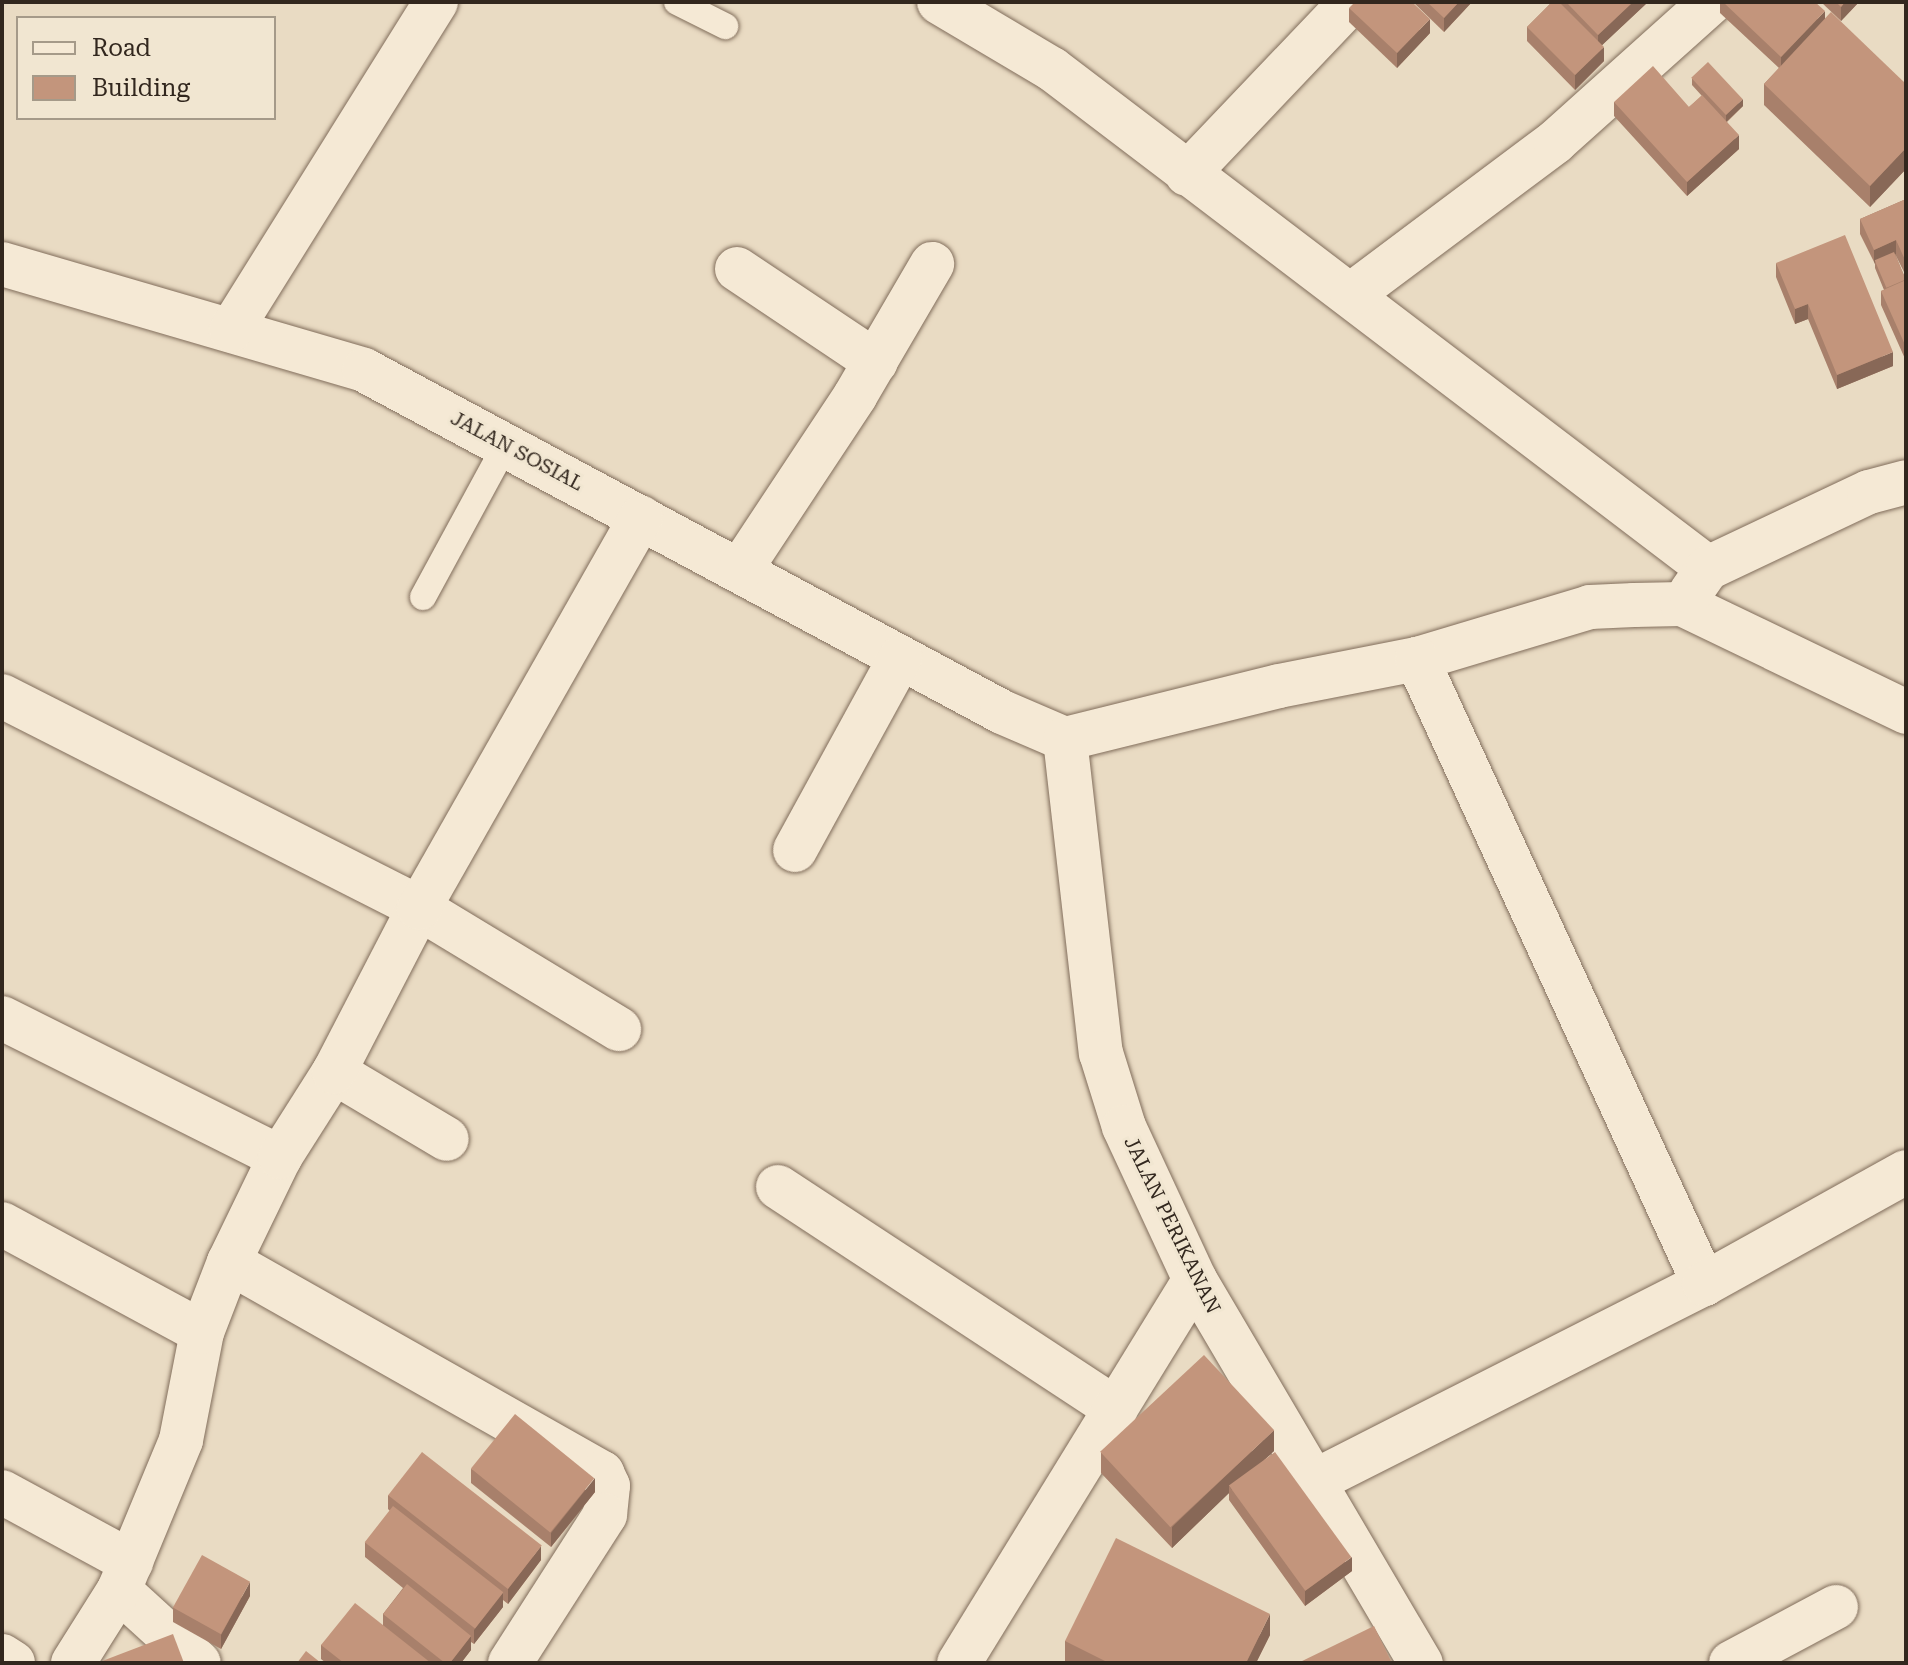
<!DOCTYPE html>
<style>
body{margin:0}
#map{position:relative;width:1908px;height:1665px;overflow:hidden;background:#e9dbc3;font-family:"Roboto Serif",serif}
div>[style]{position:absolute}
.roads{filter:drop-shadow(0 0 2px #816d5b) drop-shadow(0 0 2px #816d5b)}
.service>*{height:26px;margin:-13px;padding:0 13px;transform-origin:13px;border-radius:13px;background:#f5e9d5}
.minor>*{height:44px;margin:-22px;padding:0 22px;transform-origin:22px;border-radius:22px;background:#f5e9d5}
.wall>*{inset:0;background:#a8806b}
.shaded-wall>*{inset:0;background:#886857}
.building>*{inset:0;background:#c3957c;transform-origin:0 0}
span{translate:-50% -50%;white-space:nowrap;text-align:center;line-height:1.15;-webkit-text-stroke:6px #f1e6d1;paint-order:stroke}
.street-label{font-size:20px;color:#32271e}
.frame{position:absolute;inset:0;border:4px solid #32271e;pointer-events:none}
.legend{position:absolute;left:16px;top:16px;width:260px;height:104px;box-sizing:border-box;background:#f1e6d1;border:2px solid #a59a89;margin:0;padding:10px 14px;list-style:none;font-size:24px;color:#32271e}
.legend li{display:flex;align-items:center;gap:16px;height:40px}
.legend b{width:40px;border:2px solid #a59a89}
</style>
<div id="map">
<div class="roads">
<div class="service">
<div style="left:677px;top:2px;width:54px;rotate:26.6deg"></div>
<div style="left:423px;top:597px;width:174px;rotate:-61.5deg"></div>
</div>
<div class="minor">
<div style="left:939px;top:2px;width:131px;rotate:30.7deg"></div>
<div style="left:1052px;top:69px;width:824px;rotate:37.26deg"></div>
<div style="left:1187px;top:174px;width:238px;rotate:-46.4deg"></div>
<div style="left:2px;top:264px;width:377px;rotate:16.3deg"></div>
<div style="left:364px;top:370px;width:724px;rotate:28.19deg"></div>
<div style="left:1002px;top:712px;width:69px;rotate:23.2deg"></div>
<div style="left:1065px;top:739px;width:220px;rotate:-13.9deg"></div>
<div style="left:1279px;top:686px;width:141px;rotate:-11.1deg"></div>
<div style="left:1417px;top:659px;width:181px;rotate:-16.7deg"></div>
<div style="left:1590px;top:607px;width:44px;rotate:-2.6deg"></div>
<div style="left:1634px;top:605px;width:48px;rotate:-1.2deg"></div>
<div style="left:1682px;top:604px;width:249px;rotate:25.7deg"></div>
<div style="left:737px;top:269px;width:167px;rotate:33.8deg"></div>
<div style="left:1352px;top:294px;width:254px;rotate:-36.8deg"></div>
<div style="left:1555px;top:142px;width:210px;rotate:-41.9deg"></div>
<div style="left:231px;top:330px;width:387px;rotate:-58deg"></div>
<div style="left:740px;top:570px;width:209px;rotate:-56.5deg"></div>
<div style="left:855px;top:396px;width:153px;rotate:-59.7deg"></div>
<div style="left:1691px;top:592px;width:29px;rotate:-55deg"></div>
<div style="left:1708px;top:568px;width:178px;rotate:-25.3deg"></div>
<div style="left:1869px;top:492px;width:38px;rotate:-15deg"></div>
<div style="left:1417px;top:659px;width:688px;rotate:65.34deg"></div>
<div style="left:2px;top:696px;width:468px;rotate:26.9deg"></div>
<div style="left:419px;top:908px;width:234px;rotate:31.2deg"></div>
<div style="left:1065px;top:739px;width:316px;rotate:83.5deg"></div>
<div style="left:1101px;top:1053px;width:77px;rotate:72.7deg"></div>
<div style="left:1124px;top:1127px;width:169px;rotate:65.1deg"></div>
<div style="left:1195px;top:1280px;width:445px;rotate:59.5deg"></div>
<div style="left:795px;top:850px;width:219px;rotate:-61.3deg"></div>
<div style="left:2px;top:1018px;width:311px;rotate:26.6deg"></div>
<div style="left:334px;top:1072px;width:131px;rotate:30.7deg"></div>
<div style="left:778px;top:1187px;width:404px;rotate:33.3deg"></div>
<div style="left:2px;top:1224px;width:227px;rotate:28.4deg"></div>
<div style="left:229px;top:1262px;width:429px;rotate:29.5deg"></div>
<div style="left:602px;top:1473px;width:14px;rotate:65deg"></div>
<div style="left:608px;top:1486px;width:29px;rotate:96deg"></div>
<div style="left:605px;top:1515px;width:176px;rotate:122.7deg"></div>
<div style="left:1313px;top:1482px;width:438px;rotate:-26.9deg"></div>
<div style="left:1704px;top:1284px;width:231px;rotate:-29deg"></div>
<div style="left:2px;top:1492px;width:147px;rotate:28.5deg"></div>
<div style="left:119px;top:1590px;width:108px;rotate:42.4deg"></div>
<div style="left:2px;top:1656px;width:13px;rotate:32deg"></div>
<div style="left:73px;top:1663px;width:86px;rotate:-57.8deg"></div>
<div style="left:119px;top:1590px;width:162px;rotate:-67.5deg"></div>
<div style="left:181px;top:1440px;width:110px;rotate:-79deg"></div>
<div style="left:202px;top:1332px;width:75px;rotate:-68.9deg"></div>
<div style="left:229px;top:1262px;width:117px;rotate:-64.1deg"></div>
<div style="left:280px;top:1157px;width:101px;rotate:-57.6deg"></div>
<div style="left:334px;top:1072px;width:185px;rotate:-62.6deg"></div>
<div style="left:419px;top:908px;width:449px;rotate:-60.4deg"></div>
<div style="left:959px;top:1663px;width:450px;rotate:-58.4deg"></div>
<div style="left:1731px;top:1663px;width:119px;rotate:-28.1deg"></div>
</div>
</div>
<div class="wall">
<div style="clip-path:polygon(1413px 2px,1472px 2px,1444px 32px)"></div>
<div style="clip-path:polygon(1552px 2px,1648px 2px,1602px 45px,1604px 61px,1575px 90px,1527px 41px,1527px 27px)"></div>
<div style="clip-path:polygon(1720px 2px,1825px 20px,1906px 84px,1906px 169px,1870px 207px,1764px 105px,1764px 84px,1779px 68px,1720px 13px)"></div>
<div style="clip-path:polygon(1821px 2px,1859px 2px,1841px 21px)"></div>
<div style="clip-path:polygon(1349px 8px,1430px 33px,1397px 68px,1349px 22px)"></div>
<div style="clip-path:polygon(1692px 78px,1743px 106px,1727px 122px,1739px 149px,1687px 196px,1614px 116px,1614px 102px,1689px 107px,1702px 96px,1692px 85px)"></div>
<div style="clip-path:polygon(1906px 199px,1906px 276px,1895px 254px,1906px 280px,1906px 361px,1881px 305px,1881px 291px,1884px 290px,1875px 268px,1875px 264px,1860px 234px,1860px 219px)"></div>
<div style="clip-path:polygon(1776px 263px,1893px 366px,1837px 389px,1808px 319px,1795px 324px,1776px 277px)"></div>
<div style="clip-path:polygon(1274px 1451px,1264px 1460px,1352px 1571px,1305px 1606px,1229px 1500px,1229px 1493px,1172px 1548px,1101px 1473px,1101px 1453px)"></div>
<div style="clip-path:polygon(471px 1469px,595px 1492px,551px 1547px,471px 1483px)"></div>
<div style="clip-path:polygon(388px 1495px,541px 1560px,508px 1604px,503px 1600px,503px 1607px,474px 1644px,471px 1642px,471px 1650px,461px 1663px,326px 1663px,321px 1659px,321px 1645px,383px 1625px,383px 1614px,403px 1588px,365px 1557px,365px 1543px,390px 1511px,388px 1509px)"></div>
<div style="clip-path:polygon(250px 1596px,221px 1649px,173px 1622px,173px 1607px)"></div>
<div style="clip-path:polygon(1270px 1635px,1256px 1663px,1068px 1663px,1065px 1662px,1065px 1641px)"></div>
</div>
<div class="shaded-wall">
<div style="clip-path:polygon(1459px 2px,1472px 2px,1444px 32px,1444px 18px)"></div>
<div style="clip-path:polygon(1633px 2px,1648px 2px,1598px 49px,1598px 35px)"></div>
<div style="clip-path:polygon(1845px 2px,1859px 2px,1841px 21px,1841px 7px)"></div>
<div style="clip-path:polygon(1825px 11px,1825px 25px,1781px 71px,1781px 57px)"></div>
<div style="clip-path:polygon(1430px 19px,1430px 33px,1397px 68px,1397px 53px)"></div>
<div style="clip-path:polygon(1604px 47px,1604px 61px,1575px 90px,1575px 75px)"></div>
<div style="clip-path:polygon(1743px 99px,1743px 106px,1726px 122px,1726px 115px)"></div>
<div style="clip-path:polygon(1739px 135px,1739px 149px,1687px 196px,1687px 182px)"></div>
<div style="clip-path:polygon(1906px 148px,1906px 169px,1870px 207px,1870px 186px)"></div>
<div style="clip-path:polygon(1896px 240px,1896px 254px,1876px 263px,1875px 261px,1874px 264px,1874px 250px)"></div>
<div style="clip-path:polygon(1808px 304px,1808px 319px,1795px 324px,1795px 309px)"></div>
<div style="clip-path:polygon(1893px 352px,1893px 366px,1837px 389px,1837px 375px)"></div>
<div style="clip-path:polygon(1274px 1430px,1274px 1451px,1232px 1490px,1229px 1486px,1229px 1493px,1172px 1548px,1172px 1527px)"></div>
<div style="clip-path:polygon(595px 1478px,595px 1492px,551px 1547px,551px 1533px)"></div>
<div style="clip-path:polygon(541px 1546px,541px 1560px,508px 1604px,508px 1589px)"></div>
<div style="clip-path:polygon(1352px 1557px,1352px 1571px,1305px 1606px,1305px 1591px)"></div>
<div style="clip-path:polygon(250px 1582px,250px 1596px,221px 1649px,221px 1635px)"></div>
<div style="clip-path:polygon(503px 1593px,503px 1607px,474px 1644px,474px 1630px)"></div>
<div style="clip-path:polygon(1270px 1614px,1270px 1635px,1256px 1663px,1246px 1663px)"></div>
<div style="clip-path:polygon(471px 1636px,471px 1650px,461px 1663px,450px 1663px)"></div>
</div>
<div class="building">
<div style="clip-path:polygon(1355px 2px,1412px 2px,1430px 19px,1397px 53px,1349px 8px)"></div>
<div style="clip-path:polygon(1427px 2px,1459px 2px,1444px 18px)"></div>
<div style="clip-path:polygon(1552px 2px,1559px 2px,1604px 47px,1575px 75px,1527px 27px)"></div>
<div style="clip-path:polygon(1566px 2px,1633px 2px,1598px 35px)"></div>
<div style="clip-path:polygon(1723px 2px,1815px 2px,1825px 11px,1781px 57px)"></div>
<div style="clip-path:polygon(1836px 2px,1845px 2px,1841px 7px)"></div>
<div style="clip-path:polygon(1831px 12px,1906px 84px,1906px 148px,1870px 186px,1764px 84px)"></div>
<div style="left:1708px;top:62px;width:51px;height:23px;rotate:47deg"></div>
<div style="clip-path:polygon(1653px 66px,1689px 107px,1702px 95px,1739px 135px,1687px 182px,1614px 102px)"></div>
<div style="clip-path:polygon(1906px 199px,1906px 262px,1896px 240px,1874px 250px,1860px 219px)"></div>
<div style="clip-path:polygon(1845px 235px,1893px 352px,1837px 375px,1808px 304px,1795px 309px,1776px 263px)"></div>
<div style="left:1894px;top:252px;width:30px;height:21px;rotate:67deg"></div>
<div style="clip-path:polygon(1906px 280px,1906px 347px,1881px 291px)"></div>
<div style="left:1204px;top:1355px;width:103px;height:142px;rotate:47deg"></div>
<div style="left:515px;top:1414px;width:102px;height:70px;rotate:39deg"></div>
<div style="left:422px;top:1452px;width:152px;height:55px;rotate:38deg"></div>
<div style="left:1275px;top:1452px;width:130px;height:57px;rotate:54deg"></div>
<div style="left:393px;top:1506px;width:140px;height:46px;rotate:38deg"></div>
<div style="clip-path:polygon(1116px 1538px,1270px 1614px,1246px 1663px,1109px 1663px,1065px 1641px)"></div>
<div style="left:202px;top:1555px;width:55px;height:60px;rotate:29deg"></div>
<div style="clip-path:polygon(407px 1584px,471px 1636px,450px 1663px,445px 1663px,383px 1614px)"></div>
<div style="clip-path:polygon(355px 1603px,431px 1663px,344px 1663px,321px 1645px)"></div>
<div style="clip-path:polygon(1374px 1626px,1392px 1663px,1298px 1663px)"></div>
<div style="clip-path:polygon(173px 1634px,184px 1663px,97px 1663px)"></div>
<div style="clip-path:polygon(306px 1651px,321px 1663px,297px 1663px)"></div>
</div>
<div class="street-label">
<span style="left:517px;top:451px;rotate:28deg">JALAN SOSIAL</span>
<span style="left:1172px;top:1225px;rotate:64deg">JALAN PERIKANAN</span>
</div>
<div class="frame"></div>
<ul class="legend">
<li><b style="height:10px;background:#f5e9d5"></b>Road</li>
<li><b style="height:22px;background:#c3957c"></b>Building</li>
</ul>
</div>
